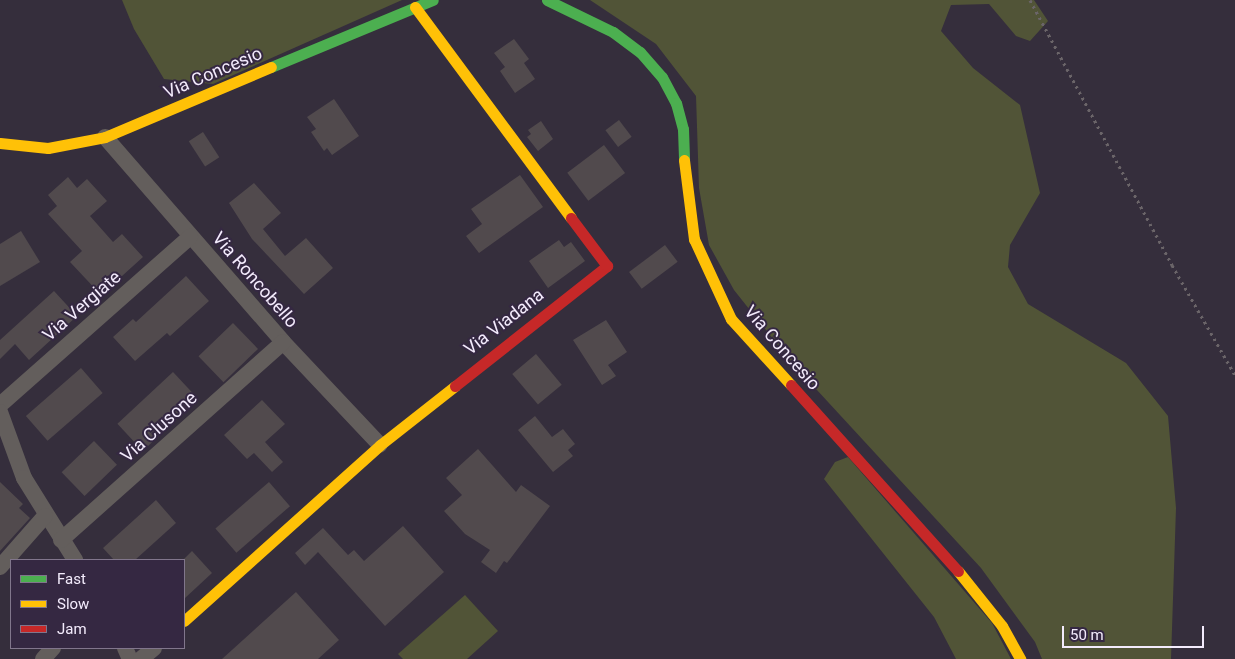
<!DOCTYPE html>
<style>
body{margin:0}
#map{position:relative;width:1235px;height:659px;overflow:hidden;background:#352e3c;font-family:Roboto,sans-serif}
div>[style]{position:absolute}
.green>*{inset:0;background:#515437}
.building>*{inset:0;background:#514a4d;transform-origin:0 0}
.path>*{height:3px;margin-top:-1.5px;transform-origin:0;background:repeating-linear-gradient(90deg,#6b6569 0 2.5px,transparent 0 6.5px)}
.street>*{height:16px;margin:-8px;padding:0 8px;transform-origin:8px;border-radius:8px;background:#635e5c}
.fast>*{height:11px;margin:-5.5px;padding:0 5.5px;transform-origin:5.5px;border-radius:5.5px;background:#4caf50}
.slow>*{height:11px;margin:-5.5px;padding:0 5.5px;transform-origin:5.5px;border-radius:5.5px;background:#ffc107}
.jam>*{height:11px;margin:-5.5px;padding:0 5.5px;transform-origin:5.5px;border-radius:5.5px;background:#c62828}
span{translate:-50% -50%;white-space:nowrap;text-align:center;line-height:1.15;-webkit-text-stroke:4px #352842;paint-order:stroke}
.street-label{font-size:18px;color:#f3ebfc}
.legend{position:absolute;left:10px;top:559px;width:175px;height:90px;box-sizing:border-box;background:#352842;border:1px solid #81768c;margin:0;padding:6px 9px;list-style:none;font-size:15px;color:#f3ebfc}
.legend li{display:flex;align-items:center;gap:10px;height:25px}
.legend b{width:25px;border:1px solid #81768c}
.scale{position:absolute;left:1062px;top:626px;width:142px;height:22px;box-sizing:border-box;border:2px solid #f3ebfc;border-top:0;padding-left:6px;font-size:15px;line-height:18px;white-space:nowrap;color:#f3ebfc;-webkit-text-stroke:4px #352842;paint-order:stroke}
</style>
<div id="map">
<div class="green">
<div style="clip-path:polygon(122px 0,402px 0,213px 84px,164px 79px,134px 29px)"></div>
<div style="clip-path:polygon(590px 0,1034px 0,1048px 21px,1030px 41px,1016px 36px,989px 4px,951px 5px,941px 31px,973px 68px,1020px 105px,1040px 193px,1010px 245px,1008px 267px,1028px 304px,1126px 363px,1168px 416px,1176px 508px,1171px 659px,1042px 659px,1035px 642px,981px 568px,793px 364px,734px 290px,709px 245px,699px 188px,696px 96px,656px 44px)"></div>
<div style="clip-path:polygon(848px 457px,992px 623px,1011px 659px,956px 659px,934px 617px,824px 479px,835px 462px)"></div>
<div style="clip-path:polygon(465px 595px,498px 631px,467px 659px,403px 659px,398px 654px)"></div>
</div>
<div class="building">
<div style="clip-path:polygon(514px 39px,529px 59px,524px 63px,535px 79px,515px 93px,500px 71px,505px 67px,494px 53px)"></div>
<div style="clip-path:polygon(334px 99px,359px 136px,332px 155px,327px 148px,324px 151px,311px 132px,316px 129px,307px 117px)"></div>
<div style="left:619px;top:120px;width:21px;height:17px;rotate:53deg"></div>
<div style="clip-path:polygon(541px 121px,553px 139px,538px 151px,527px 137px,531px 134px,528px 130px)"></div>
<div style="left:203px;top:132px;width:30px;height:17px;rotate:57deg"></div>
<div style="left:604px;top:145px;width:35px;height:46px;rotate:53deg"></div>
<div style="clip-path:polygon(520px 175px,543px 207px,479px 253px,466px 236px,482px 224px,471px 209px)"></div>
<div style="clip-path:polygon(68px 177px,77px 188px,87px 179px,107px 201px,90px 216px,113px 242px,122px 234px,143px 257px,101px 295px,70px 262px,82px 251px,48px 214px,57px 206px,48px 195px)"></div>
<div style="clip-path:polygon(254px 183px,281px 213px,263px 229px,285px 256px,306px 238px,333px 268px,304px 294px,252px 239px,229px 203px)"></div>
<div style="clip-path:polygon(21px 231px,40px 262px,0 286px,0 244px)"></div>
<div style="clip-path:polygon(559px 240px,564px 247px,571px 242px,585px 261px,548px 288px,529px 261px)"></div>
<div style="left:665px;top:245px;width:21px;height:45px;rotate:53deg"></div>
<div style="clip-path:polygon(186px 276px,209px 301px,170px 336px,167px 333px,135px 361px,113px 337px,133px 319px,136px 322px)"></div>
<div style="clip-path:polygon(54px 291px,77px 316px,29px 360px,15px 344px,0 359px,0 340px)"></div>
<div style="clip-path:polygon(606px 320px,627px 352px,608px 365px,616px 376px,602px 385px,573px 340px)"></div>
<div style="left:233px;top:323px;width:36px;height:48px;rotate:46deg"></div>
<div style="left:536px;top:354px;width:40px;height:31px;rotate:50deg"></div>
<div style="left:81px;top:368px;width:33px;height:73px;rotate:49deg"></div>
<div style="left:173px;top:372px;width:37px;height:76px;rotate:47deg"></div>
<div style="clip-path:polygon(262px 400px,285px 424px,265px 442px,283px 462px,272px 472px,254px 453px,247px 459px,224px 435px)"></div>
<div style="clip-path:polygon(535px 416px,552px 437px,563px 429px,575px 444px,568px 450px,573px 456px,553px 472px,518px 430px)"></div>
<div style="left:94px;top:441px;width:33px;height:45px;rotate:46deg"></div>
<div style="clip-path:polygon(478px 449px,516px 492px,521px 485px,550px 506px,507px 563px,504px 561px,496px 573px,481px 562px,490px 550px,465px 534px,444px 511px,462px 495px,446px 478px)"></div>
<div style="clip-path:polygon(0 482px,23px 504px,19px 508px,30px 518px,0 551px)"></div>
<div style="left:269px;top:482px;width:32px;height:71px;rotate:49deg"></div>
<div style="clip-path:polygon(156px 500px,176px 523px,135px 560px,114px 560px,103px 548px)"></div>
<div style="clip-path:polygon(403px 526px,444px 572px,385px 626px,318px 552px,305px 565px,295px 553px,323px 528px,348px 555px,354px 550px,364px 561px)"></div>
<div style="clip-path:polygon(192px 551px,212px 573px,184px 599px,184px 559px)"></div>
<div style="clip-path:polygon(296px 592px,339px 640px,318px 659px,222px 659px)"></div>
</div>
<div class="path">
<div style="left:1030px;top:0;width:301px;rotate:61.8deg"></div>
<div style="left:1172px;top:265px;width:127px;rotate:60.2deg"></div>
</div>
<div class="street">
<div style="left:105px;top:137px;width:271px;rotate:49deg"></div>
<div style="left:283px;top:342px;width:141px;rotate:46.7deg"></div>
<div style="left:0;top:405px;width:254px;rotate:-41.5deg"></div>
<div style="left:0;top:412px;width:70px;rotate:70deg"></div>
<div style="left:24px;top:478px;width:97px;rotate:58.1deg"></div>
<div style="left:61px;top:540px;width:297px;rotate:-41.7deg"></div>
<div style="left:0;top:567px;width:68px;rotate:-48.6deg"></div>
<div style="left:125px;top:648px;width:12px;rotate:66deg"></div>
<div style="left:43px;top:659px;width:15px;rotate:-48deg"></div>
<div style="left:141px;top:659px;width:17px;rotate:-40deg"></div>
</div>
<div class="fast">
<div style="left:547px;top:0;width:73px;rotate:25.9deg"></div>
<div style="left:613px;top:32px;width:34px;rotate:37deg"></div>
<div style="left:640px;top:52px;width:33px;rotate:49deg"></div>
<div style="left:662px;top:77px;width:30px;rotate:62deg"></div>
<div style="left:676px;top:103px;width:27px;rotate:75deg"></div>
<div style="left:683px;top:129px;width:31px;rotate:88deg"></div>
<div style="left:271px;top:67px;width:175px;rotate:-22.5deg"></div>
</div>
<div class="slow">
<div style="left:415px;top:7px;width:262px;rotate:53.5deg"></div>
<div style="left:0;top:143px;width:48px;rotate:5.9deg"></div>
<div style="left:48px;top:148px;width:58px;rotate:-10.9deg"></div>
<div style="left:105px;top:137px;width:180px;rotate:-22.9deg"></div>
<div style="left:684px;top:160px;width:80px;rotate:82.8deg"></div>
<div style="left:694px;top:239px;width:88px;rotate:65.2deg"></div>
<div style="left:731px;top:319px;width:89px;rotate:47.7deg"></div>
<div style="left:958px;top:571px;width:70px;rotate:51.3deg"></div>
<div style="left:1002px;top:626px;width:38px;rotate:61deg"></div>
<div style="left:184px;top:621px;width:263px;rotate:-41.9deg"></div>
<div style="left:380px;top:445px;width:95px;rotate:-38.2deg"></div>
</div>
<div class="jam">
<div style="left:791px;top:385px;width:250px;rotate:48.1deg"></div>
<div style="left:455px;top:386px;width:194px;rotate:-38.3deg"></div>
<div style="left:607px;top:266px;width:60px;rotate:-126.9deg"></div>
</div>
<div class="street-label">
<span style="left:213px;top:73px;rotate:-23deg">Via Concesio</span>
<span style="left:255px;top:280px;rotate:49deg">Via Roncobello</span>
<span style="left:82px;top:306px;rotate:-41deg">Via Vergiate</span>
<span style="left:504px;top:322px;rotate:-38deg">Via Viadana</span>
<span style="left:782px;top:348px;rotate:49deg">Via Concesio</span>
<span style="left:159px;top:427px;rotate:-42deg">Via Clusone</span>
</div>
<ul class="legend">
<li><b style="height:6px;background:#4caf50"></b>Fast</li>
<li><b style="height:6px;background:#ffc107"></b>Slow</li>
<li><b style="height:6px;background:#c62828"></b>Jam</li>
</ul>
<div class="scale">50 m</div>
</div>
